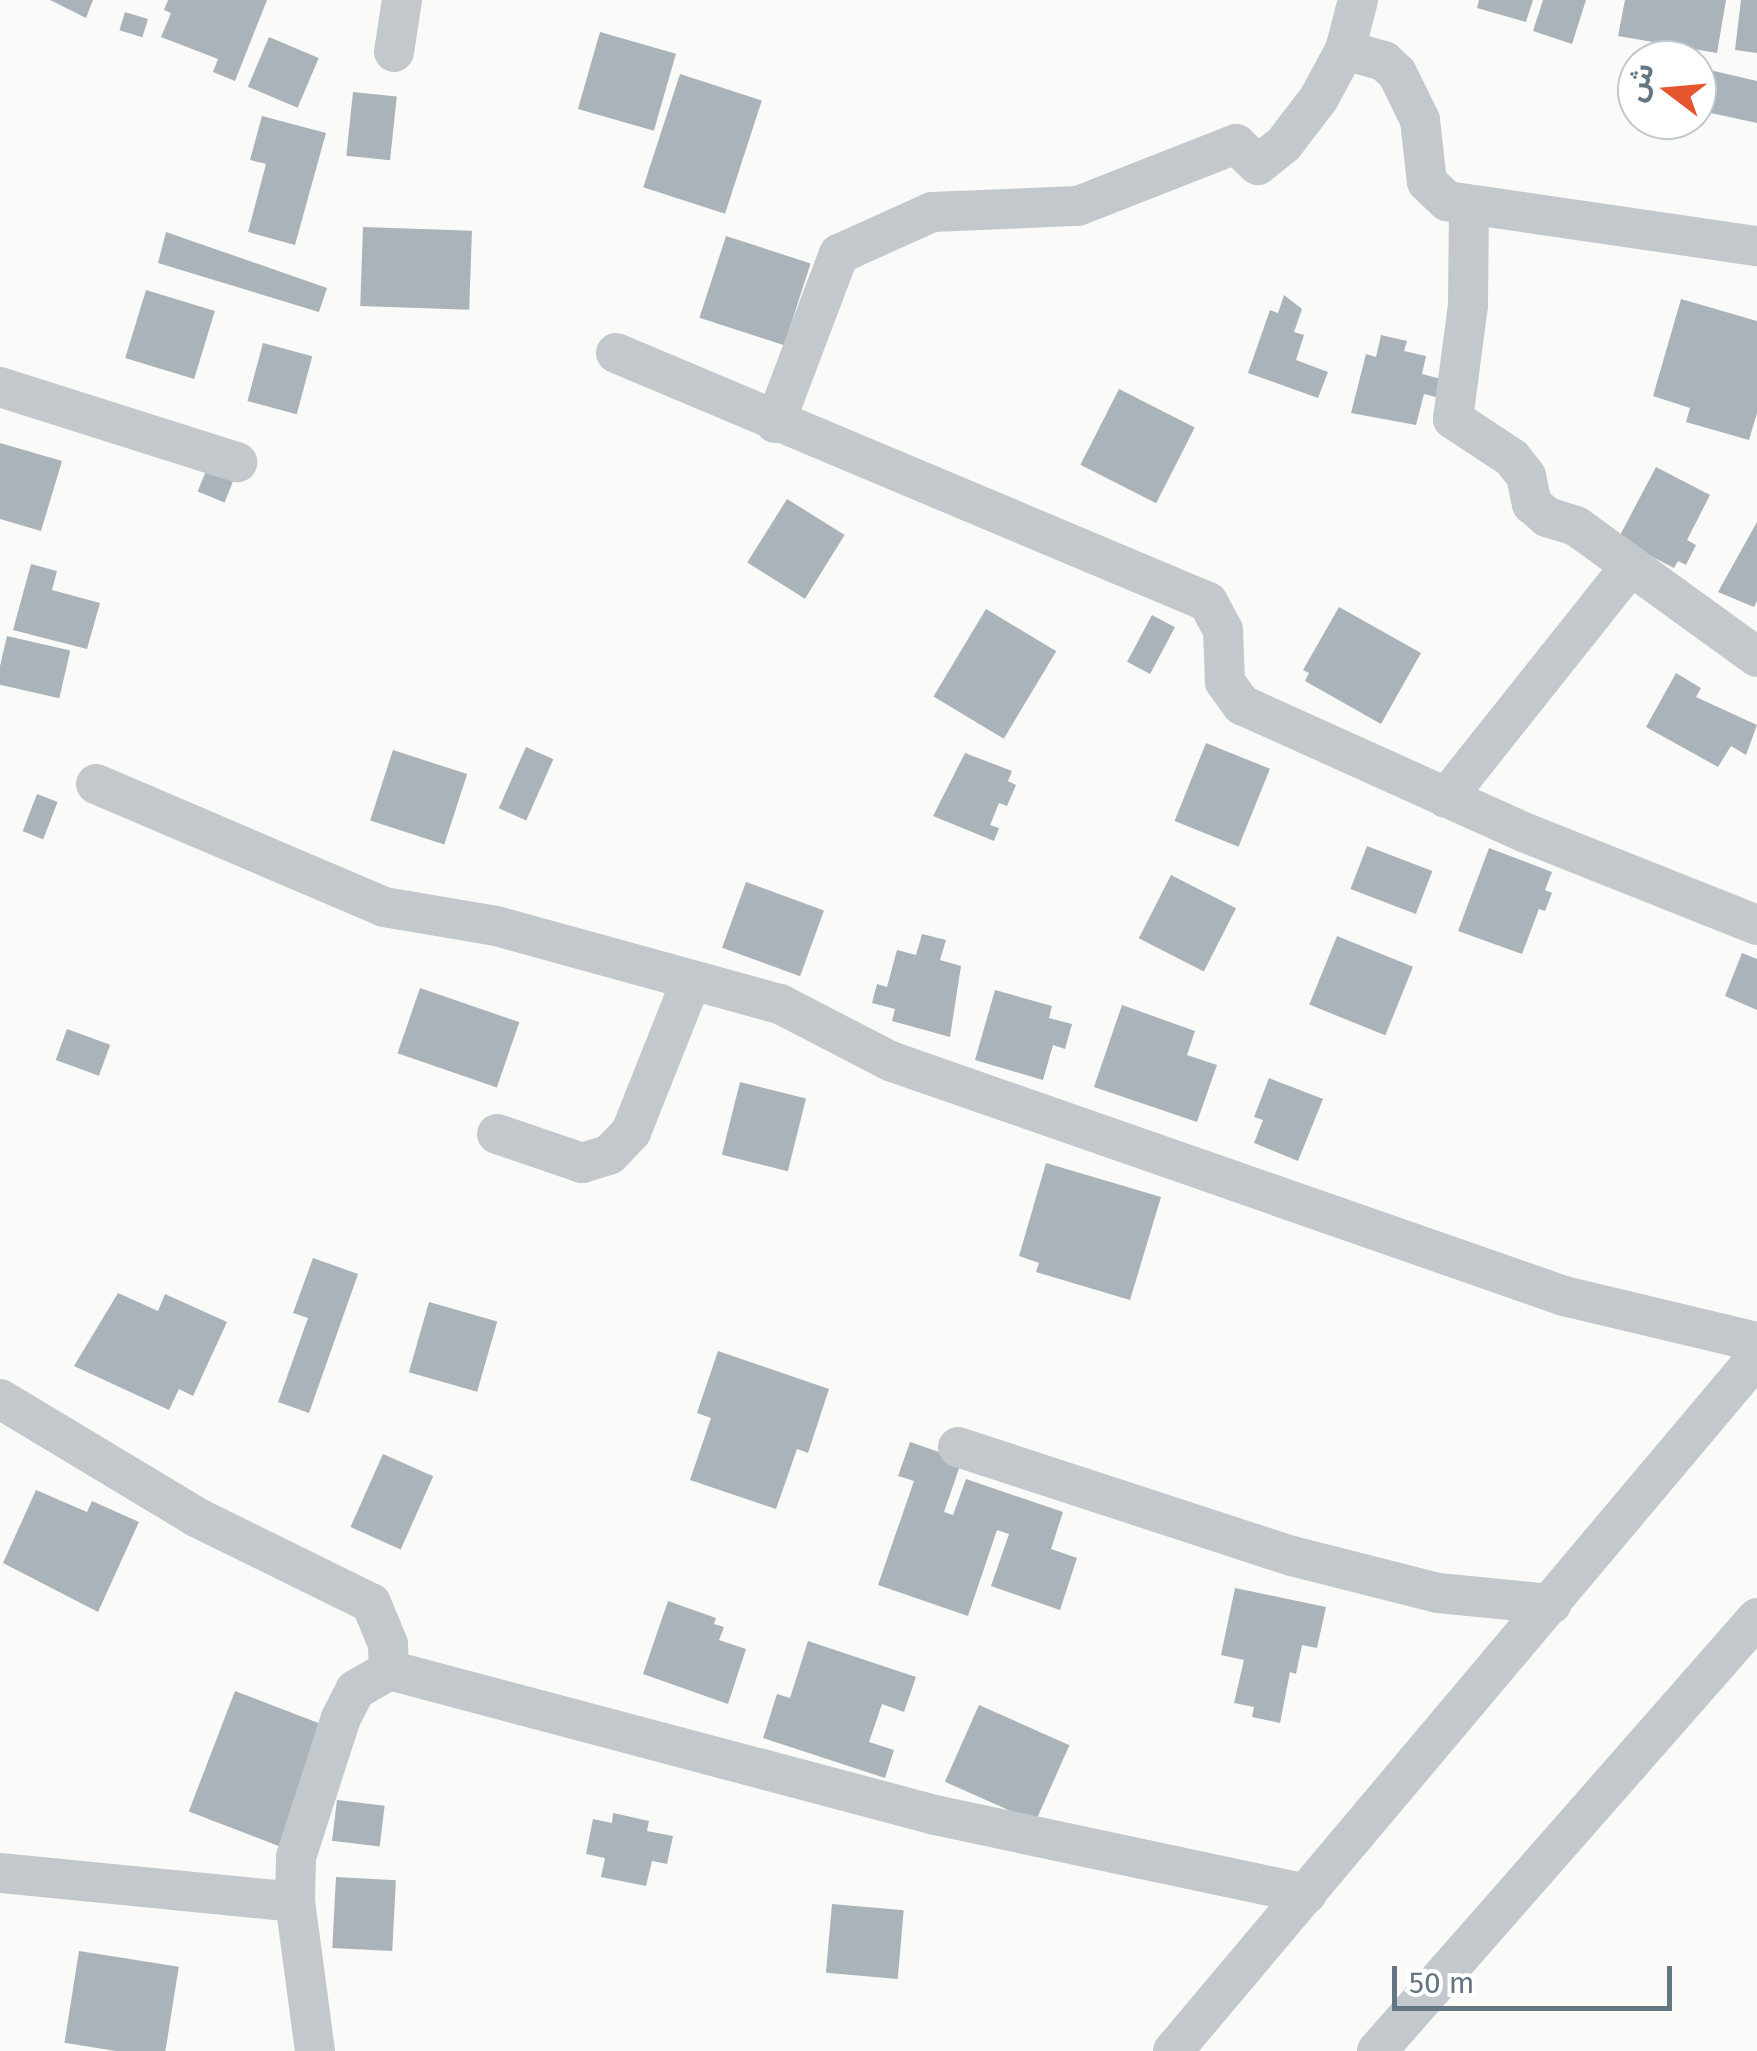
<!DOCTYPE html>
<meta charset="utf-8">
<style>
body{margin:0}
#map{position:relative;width:1757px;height:2051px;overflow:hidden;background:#fafaf8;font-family:"Fira Sans","Noto Sans Arabic",sans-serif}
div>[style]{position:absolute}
.building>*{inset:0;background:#aab3b9;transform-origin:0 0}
.minor>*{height:40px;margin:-20px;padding:0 20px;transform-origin:20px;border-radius:20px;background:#c3c8cc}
span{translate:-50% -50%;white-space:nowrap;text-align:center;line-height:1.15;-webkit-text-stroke:10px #fff;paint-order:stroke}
.north{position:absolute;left:1617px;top:40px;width:100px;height:100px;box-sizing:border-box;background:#fff;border:2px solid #c1c8cd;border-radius:50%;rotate:286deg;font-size:28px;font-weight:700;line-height:40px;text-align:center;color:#657683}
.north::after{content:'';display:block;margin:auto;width:35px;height:45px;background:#e4572e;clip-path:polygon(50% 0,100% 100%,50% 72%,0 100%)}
.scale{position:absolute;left:1392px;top:1966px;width:280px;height:45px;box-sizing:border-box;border:5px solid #657683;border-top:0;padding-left:12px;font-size:30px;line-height:35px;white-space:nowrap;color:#657683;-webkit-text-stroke:8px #fff;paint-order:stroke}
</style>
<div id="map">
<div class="building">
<div style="clip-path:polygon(50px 0,93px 0,86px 18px)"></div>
<div style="clip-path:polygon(168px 0,267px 0,235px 81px,213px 72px,218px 59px,161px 37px,171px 13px,164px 10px)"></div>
<div style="clip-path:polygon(1479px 0,1533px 0,1526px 22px,1477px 8px)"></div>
<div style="clip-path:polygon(1543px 0,1586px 0,1572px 44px,1533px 31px)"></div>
<div style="clip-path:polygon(1625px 0,1726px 0,1717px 53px,1618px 36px)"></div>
<div style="clip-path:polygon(1741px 0,1757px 0,1757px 53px,1735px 50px)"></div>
<div style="left:125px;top:12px;width:24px;height:19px;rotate:17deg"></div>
<div style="left:600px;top:32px;width:79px;height:80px;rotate:16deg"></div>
<div style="left:269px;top:37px;width:54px;height:54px;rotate:23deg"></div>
<div style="clip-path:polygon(1697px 67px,1757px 81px,1757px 123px,1697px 110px)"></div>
<div style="left:680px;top:74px;width:86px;height:119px;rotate:18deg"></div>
<div style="left:353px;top:92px;width:44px;height:64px;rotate:6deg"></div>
<div style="clip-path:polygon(262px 116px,326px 133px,295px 245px,248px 232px,266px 164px,250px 160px)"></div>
<div style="left:363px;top:227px;width:109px;height:79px;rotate:2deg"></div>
<div style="clip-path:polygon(166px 232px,327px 288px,319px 312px,158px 263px)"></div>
<div style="left:726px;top:236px;width:89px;height:86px;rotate:18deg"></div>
<div style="left:146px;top:290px;width:72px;height:71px;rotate:17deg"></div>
<div style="clip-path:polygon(1284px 295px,1302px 309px,1294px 332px,1304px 335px,1296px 360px,1328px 372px,1318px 398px,1248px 373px,1270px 310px,1278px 313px)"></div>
<div style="clip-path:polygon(1681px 299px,1757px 321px,1757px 413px,1749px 440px,1686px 422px,1690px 408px,1653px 396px)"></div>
<div style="clip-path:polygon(1381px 335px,1407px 341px,1404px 351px,1426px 356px,1422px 374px,1452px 382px,1448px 400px,1424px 394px,1416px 425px,1351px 413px,1366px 354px,1376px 357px)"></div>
<div style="left:263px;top:343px;width:51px;height:60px;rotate:15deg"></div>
<div style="left:1119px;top:389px;width:85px;height:85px;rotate:27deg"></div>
<div style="clip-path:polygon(0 443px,62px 461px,41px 531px,0 519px)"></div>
<div style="left:210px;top:461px;width:29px;height:33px;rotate:22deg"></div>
<div style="clip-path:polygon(1656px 467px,1710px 495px,1687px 540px,1696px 545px,1686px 565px,1678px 561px,1674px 568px,1618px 539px)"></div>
<div style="left:787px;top:499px;width:68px;height:75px;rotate:32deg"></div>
<div style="clip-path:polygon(1757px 522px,1757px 601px,1754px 607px,1718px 592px)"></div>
<div style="clip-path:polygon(31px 564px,57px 571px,52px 590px,100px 603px,87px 649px,13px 630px)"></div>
<div style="clip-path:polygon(1339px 607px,1421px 653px,1381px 724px,1305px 681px,1309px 673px,1303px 670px)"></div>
<div style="left:986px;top:609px;width:82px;height:102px;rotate:31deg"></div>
<div style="left:1152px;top:615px;width:26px;height:53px;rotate:28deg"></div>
<div style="left:7px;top:636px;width:65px;height:49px;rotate:13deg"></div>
<div style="clip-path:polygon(1676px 673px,1701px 688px,1696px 697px,1757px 725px,1746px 755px,1731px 746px,1718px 767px,1646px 727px)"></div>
<div style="left:1206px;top:743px;width:69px;height:84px;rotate:22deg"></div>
<div style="left:526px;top:747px;width:30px;height:67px;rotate:24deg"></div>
<div style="left:393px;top:750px;width:78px;height:74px;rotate:18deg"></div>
<div style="clip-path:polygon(965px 753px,1012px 771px,1008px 781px,1016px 785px,1007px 806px,999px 803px,990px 825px,999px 828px,994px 841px,933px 816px)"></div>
<div style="left:37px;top:794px;width:22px;height:40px;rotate:21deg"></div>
<div style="left:1367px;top:846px;width:70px;height:46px;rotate:21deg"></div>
<div style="clip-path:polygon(1489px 848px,1552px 872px,1545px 890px,1552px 893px,1545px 911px,1539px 909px,1522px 954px,1458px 931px)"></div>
<div style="left:1171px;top:875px;width:73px;height:71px;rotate:27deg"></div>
<div style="left:746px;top:882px;width:83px;height:70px;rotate:20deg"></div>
<div style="clip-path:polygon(922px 934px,946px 940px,940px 960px,961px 966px,950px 1037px,892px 1021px,895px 1009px,872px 1003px,877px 984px,887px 987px,897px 950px,916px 955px)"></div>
<div style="left:1337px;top:936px;width:82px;height:74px;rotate:22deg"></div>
<div style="clip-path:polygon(1742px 953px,1757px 959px,1757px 1010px,1725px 996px)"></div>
<div style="left:420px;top:988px;width:105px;height:69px;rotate:19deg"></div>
<div style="clip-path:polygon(995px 990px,1052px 1006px,1049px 1018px,1072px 1024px,1065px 1049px,1053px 1045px,1043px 1080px,975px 1060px)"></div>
<div style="clip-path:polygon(1122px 1005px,1195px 1031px,1187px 1055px,1217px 1065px,1197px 1122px,1094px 1087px)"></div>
<div style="left:67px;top:1029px;width:46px;height:33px;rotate:20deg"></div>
<div style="clip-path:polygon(1269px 1078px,1323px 1099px,1298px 1161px,1254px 1143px,1263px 1120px,1254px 1117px)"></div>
<div style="left:740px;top:1082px;width:68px;height:75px;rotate:14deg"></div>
<div style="clip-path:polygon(1046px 1163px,1161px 1197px,1130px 1300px,1036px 1272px,1039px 1263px,1019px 1256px)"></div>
<div style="clip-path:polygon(313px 1258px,358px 1274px,309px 1413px,278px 1402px,308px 1318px,293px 1313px)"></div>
<div style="clip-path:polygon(118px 1293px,158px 1311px,165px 1294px,227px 1322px,193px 1396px,179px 1389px,169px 1410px,74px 1366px)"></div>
<div style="left:429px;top:1302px;width:71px;height:73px;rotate:16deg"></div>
<div style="clip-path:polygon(718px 1351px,829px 1389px,808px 1453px,797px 1449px,776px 1509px,690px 1480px,711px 1418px,697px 1413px)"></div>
<div style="clip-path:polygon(910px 1442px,962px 1460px,944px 1512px,953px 1515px,966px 1479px,1063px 1512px,1051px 1549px,1077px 1558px,1060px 1610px,991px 1586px,1009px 1534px,997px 1530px,968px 1616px,878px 1585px,914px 1481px,898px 1476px)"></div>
<div style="left:383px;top:1454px;width:55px;height:80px;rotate:24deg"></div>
<div style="clip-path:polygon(36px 1490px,87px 1512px,92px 1501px,139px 1522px,98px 1612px,3px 1563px)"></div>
<div style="clip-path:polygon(1235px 1588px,1326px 1607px,1317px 1648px,1302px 1645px,1296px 1674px,1290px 1672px,1280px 1723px,1252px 1717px,1254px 1707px,1234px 1703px,1244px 1660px,1221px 1655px)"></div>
<div style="clip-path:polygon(668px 1601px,716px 1618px,714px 1624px,724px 1627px,719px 1640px,746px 1649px,728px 1704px,643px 1674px)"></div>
<div style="clip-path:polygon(808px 1641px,916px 1677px,904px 1712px,882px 1704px,869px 1742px,894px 1750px,885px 1778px,763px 1738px,777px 1694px,790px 1698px)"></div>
<div style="left:235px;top:1691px;width:113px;height:129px;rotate:21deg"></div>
<div style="left:979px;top:1705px;width:99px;height:84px;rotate:24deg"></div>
<div style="left:337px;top:1800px;width:48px;height:41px;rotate:7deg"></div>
<div style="clip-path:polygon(613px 1813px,649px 1821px,647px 1831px,673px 1836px,667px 1864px,652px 1861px,646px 1886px,601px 1877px,605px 1858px,586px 1854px,593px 1819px,612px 1823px)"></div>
<div style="left:336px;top:1877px;width:60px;height:71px;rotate:3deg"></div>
<div style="left:832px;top:1904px;width:72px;height:69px;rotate:5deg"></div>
<div style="left:79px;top:1951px;width:101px;height:93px;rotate:9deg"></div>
</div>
<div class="minor">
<div style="left:1345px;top:50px;width:41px;rotate:15.8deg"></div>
<div style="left:1384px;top:61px;width:18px;rotate:43deg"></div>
<div style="left:1397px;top:73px;width:52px;rotate:63.9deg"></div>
<div style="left:1420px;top:120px;width:62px;rotate:83.6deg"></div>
<div style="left:1427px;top:182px;width:28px;rotate:44deg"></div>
<div style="left:1447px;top:201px;width:313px;rotate:8.3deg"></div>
<div style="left:394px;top:52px;width:53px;rotate:-81.3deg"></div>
<div style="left:1469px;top:206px;width:99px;rotate:90.6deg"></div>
<div style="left:1468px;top:305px;width:115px;rotate:97.5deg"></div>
<div style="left:1453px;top:419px;width:71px;rotate:33.5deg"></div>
<div style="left:1512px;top:458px;width:23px;rotate:52deg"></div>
<div style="left:1526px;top:476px;width:29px;rotate:78deg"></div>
<div style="left:1532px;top:504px;width:20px;rotate:41deg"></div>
<div style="left:1547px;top:517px;width:30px;rotate:17deg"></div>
<div style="left:1576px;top:526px;width:223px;rotate:35.9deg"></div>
<div style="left:616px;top:353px;width:642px;rotate:22.81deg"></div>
<div style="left:1208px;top:602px;width:32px;rotate:62deg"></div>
<div style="left:1223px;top:630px;width:52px;rotate:87.8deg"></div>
<div style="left:1225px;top:682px;width:29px;rotate:54deg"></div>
<div style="left:1242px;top:705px;width:312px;rotate:24.3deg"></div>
<div style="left:1526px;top:833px;width:249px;rotate:21.7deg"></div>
<div style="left:0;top:387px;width:249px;rotate:17.6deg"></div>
<div style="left:775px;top:423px;width:181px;rotate:-69.3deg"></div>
<div style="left:839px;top:254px;width:102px;rotate:-24.3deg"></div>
<div style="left:932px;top:212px;width:146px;rotate:-2.4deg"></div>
<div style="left:1078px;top:206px;width:170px;rotate:-21.4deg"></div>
<div style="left:1236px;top:144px;width:30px;rotate:44deg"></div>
<div style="left:1258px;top:165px;width:33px;rotate:-39deg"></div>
<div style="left:1284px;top:144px;width:58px;rotate:-52.7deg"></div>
<div style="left:1319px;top:98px;width:55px;rotate:-61.6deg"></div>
<div style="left:1345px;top:50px;width:52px;rotate:-75.4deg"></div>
<div style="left:96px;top:784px;width:313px;rotate:23.1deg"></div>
<div style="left:384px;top:907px;width:114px;rotate:9.6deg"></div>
<div style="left:496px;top:926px;width:295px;rotate:15.4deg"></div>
<div style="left:780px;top:1004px;width:124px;rotate:27.4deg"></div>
<div style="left:890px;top:1061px;width:714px;rotate:19.22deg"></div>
<div style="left:1564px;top:1296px;width:198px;rotate:13.4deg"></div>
<div style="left:1446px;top:798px;width:294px;rotate:-51.5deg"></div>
<div style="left:497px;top:1134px;width:90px;rotate:18.8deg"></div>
<div style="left:582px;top:1163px;width:28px;rotate:-17deg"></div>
<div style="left:609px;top:1155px;width:32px;rotate:-46deg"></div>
<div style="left:631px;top:1132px;width:162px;rotate:-68.3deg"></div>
<div style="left:0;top:1399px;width:229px;rotate:31deg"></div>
<div style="left:196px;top:1517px;width:195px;rotate:26.2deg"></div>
<div style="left:371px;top:1603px;width:44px;rotate:67.5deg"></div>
<div style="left:388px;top:1644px;width:26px;rotate:88deg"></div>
<div style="left:958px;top:1447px;width:351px;rotate:18.1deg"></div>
<div style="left:1292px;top:1556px;width:151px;rotate:14.2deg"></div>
<div style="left:1438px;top:1593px;width:114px;rotate:5.6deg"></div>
<div style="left:0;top:1873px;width:296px;rotate:5.6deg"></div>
<div style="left:315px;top:2051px;width:150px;rotate:-97.6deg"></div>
<div style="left:295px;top:1902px;width:45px;rotate:-88.7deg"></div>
<div style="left:296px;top:1857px;width:146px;rotate:-72.1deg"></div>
<div style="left:341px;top:1718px;width:31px;rotate:-63deg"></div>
<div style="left:355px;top:1690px;width:39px;rotate:-30deg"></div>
<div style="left:389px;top:1670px;width:565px;rotate:14.87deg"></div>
<div style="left:935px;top:1815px;width:380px;rotate:12deg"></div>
<div style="left:1173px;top:2051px;width:907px;rotate:-49.92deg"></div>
<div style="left:1377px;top:2051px;width:576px;rotate:-48.73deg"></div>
</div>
<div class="north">ش</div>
<div class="scale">50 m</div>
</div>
